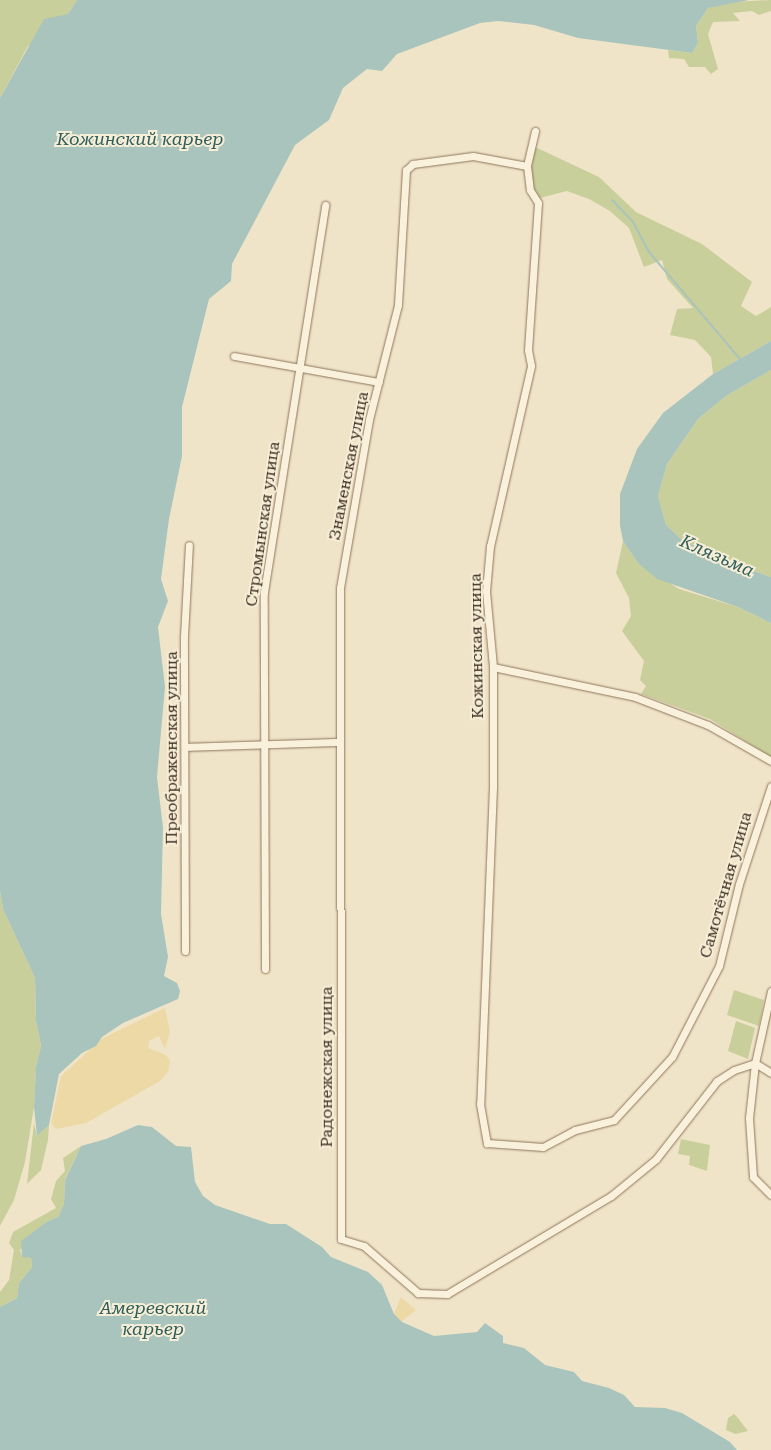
<!DOCTYPE html>
<meta charset="utf-8">
<style>
body{margin:0}
#map{position:relative;width:771px;height:1450px;overflow:hidden;background:#f0e4c8;font-family:"Roboto Serif",serif}
div>[style]{position:absolute}
.green>*{inset:0;background:#c9cf9b}
.sand>*{inset:0;background:#ecd9a5}
.water>*{inset:0;background:#a9c4bc}
.stream>*{height:2px;margin:-1px;padding:0 1px;transform-origin:1px;border-radius:1px;background:#a9c4bc}
.roads{filter:drop-shadow(0 0 1px #8d765c) drop-shadow(0 0 1px #8d765c)}
.minor>*{height:7px;margin:-3.5px;padding:0 3.5px;transform-origin:3.5px;border-radius:3.5px;background:#faf1dc}
span{translate:-50% -50%;white-space:nowrap;text-align:center;line-height:1.15;-webkit-text-stroke:4px #f7eed8;paint-order:stroke}
.street-label{font-size:16px;color:#3d2e20}
.water-label{font-size:18px;color:#2f5d5a;font-style:italic}
</style>
<div id="map">
<div class="green">
<div style="clip-path:polygon(0 0,77px 0,68px 14px,28px 46px,0 98px)"></div>
<div style="clip-path:polygon(771px 0,771px 11px,759px 15px,752px 11px,733px 13px,740px 21px,713px 22px,708px 34px,718px 69px,711px 74px,705px 67px,689px 67px,684px 59px,669px 58px,668px 50px,692px 53px,698px 43px,696px 26px,708px 8px,729px 2px)"></div>
<div style="clip-path:polygon(533px 146px,599px 177px,636px 212px,702px 244px,752px 282px,741px 306px,756px 316px,771px 307px,771px 341px,713px 374px,711px 357px,695px 340px,670px 335px,677px 309px,693px 308px,667px 279px,662px 260px,644px 267px,629px 228px,610px 211px,589px 199px,567px 191px,540px 198px,533px 188px,530px 164px)"></div>
<div style="clip-path:polygon(771px 370px,771px 577px,720px 559px,681px 539px,666px 525px,658px 496px,667px 464px,698px 419px,726px 396px)"></div>
<div style="clip-path:polygon(623px 541px,638px 563px,679px 589px,738px 607px,771px 623px,771px 757px,710px 719px,641px 694px,646px 686px,640px 680px,644px 661px,622px 631px,631px 616px,629px 598px,616px 573px)"></div>
<div style="clip-path:polygon(0 891px,3px 909px,35px 978px,36px 1021px,41px 1047px,36px 1067px,34px 1107px,25px 1162px,14px 1200px,0 1226px)"></div>
<div style="clip-path:polygon(734px 990px,764px 1000px,759px 1026px,727px 1015px)"></div>
<div style="clip-path:polygon(736px 1021px,755px 1028px,748px 1059px,728px 1051px)"></div>
<div style="clip-path:polygon(34px 1123px,37px 1136px,49px 1125px,48px 1140px,41px 1170px,27px 1184px)"></div>
<div style="clip-path:polygon(681px 1139px,710px 1145px,707px 1171px,689px 1165px,690px 1156px,678px 1154px)"></div>
<div style="clip-path:polygon(81px 1146px,65px 1179px,64px 1204px,58px 1217px,48px 1221px,20px 1250px,22px 1256px,31px 1258px,32px 1267px,19px 1283px,17px 1298px,0 1307px,0 1292px,9px 1280px,14px 1250px,9px 1243px,13px 1232px,56px 1208px,51px 1199px,56px 1181px,65px 1171px,63px 1158px)"></div>
<div style="clip-path:polygon(734px 1414px,737px 1417px,748px 1431px,735px 1434px,726px 1430px,728px 1418px)"></div>
</div>
<div class="sand">
<div style="clip-path:polygon(165px 1008px,170px 1032px,165px 1049px,159px 1036px,149px 1041px,148px 1048px,166px 1055px,170px 1061px,168px 1072px,160px 1081px,86px 1123px,56px 1129px,51px 1123px,61px 1076px,103px 1038px)"></div>
<div style="clip-path:polygon(401px 1297px,416px 1310px,401px 1322px,394px 1314px)"></div>
</div>
<div class="water">
<div style="clip-path:polygon(77px 0,749px 0,708px 8px,696px 26px,698px 43px,692px 53px,578px 38px,534px 25px,498px 21px,480px 23px,397px 54px,382px 71px,367px 69px,343px 88px,329px 120px,295px 145px,232px 264px,231px 281px,209px 299px,182px 407px,182px 456px,169px 519px,161px 579px,168px 601px,158px 627px,165px 687px,157px 777px,163px 828px,161px 914px,168px 957px,164px 976px,177px 983px,180px 991px,178px 999px,123px 1023px,102px 1037px,96px 1046px,82px 1053px,59px 1074px,49px 1125px,37px 1136px,34px 1107px,36px 1067px,41px 1046px,36px 1021px,35px 978px,3px 909px,0 891px,0 98px,44px 19px,68px 14px)"></div>
<div style="clip-path:polygon(771px 341px,771px 370px,726px 396px,698px 419px,667px 464px,658px 496px,666px 525px,681px 539px,720px 559px,771px 577px,771px 623px,738px 607px,657px 579px,638px 563px,623px 541px,620px 526px,620px 494px,637px 449px,663px 413px,713px 374px)"></div>
<div style="clip-path:polygon(138px 1125px,152px 1127px,176px 1146px,191px 1147px,195px 1182px,203px 1196px,215px 1205px,270px 1224px,286px 1224px,322px 1247px,331px 1257px,368px 1272px,382px 1285px,394px 1314px,402px 1322px,434px 1336px,477px 1332px,485px 1323px,503px 1336px,503px 1343px,524px 1348px,545px 1365px,574px 1372px,582px 1381px,609px 1388px,624px 1395px,635px 1407px,665px 1408px,682px 1413px,730px 1442px,737px 1450px,0 1450px,0 1307px,17px 1298px,19px 1283px,32px 1267px,31px 1258px,22px 1257px,21px 1241px,48px 1221px,58px 1217px,64px 1204px,65px 1180px,81px 1146px,106px 1139px)"></div>
</div>
<div class="stream">
<div style="left:612px;top:200px;width:30px;rotate:46deg"></div>
<div style="left:633px;top:222px;width:34px;rotate:62deg"></div>
<div style="left:649px;top:252px;width:140px;rotate:49.6deg"></div>
</div>
<div class="roads">
<div class="minor">
<div style="left:535px;top:131px;width:36px;rotate:103deg"></div>
<div style="left:527px;top:166px;width:24px;rotate:83deg"></div>
<div style="left:530px;top:190px;width:15px;rotate:58deg"></div>
<div style="left:538px;top:203px;width:147px;rotate:93.9deg"></div>
<div style="left:528px;top:350px;width:16px;rotate:79deg"></div>
<div style="left:531px;top:366px;width:185px;rotate:102.8deg"></div>
<div style="left:490px;top:546px;width:45px;rotate:95.1deg"></div>
<div style="left:486px;top:591px;width:76px;rotate:84.7deg"></div>
<div style="left:493px;top:667px;width:120px;rotate:90deg"></div>
<div style="left:493px;top:787px;width:317px;rotate:92.3deg"></div>
<div style="left:480px;top:1104px;width:40px;rotate:80deg"></div>
<div style="left:487px;top:1143px;width:56px;rotate:4.1deg"></div>
<div style="left:543px;top:1147px;width:36px;rotate:-28deg"></div>
<div style="left:575px;top:1130px;width:40px;rotate:-14.4deg"></div>
<div style="left:614px;top:1120px;width:86px;rotate:-47.4deg"></div>
<div style="left:672px;top:1057px;width:102px;rotate:-62.7deg"></div>
<div style="left:719px;top:966px;width:84px;rotate:-76.3deg"></div>
<div style="left:739px;top:884px;width:103px;rotate:-71.9deg"></div>
<div style="left:527px;top:166px;width:55px;rotate:-169.5deg"></div>
<div style="left:473px;top:156px;width:61px;rotate:172.4deg"></div>
<div style="left:413px;top:164px;width:9px;rotate:139deg"></div>
<div style="left:406px;top:170px;width:135px;rotate:93.4deg"></div>
<div style="left:398px;top:305px;width:119px;rotate:104.2deg"></div>
<div style="left:369px;top:420px;width:170px;rotate:99.8deg"></div>
<div style="left:340px;top:588px;width:651px;rotate:89.91deg"></div>
<div style="left:341px;top:1239px;width:24px;rotate:17deg"></div>
<div style="left:364px;top:1246px;width:72px;rotate:41deg"></div>
<div style="left:418px;top:1293px;width:29px;rotate:2deg"></div>
<div style="left:447px;top:1294px;width:191px;rotate:-30.9deg"></div>
<div style="left:611px;top:1196px;width:58px;rotate:-39.4deg"></div>
<div style="left:656px;top:1159px;width:99px;rotate:-52deg"></div>
<div style="left:717px;top:1081px;width:20px;rotate:-33deg"></div>
<div style="left:734px;top:1070px;width:22px;rotate:-18deg"></div>
<div style="left:234px;top:356px;width:147px;rotate:10.2deg"></div>
<div style="left:493px;top:667px;width:145px;rotate:11.9deg"></div>
<div style="left:635px;top:697px;width:78px;rotate:21deg"></div>
<div style="left:708px;top:725px;width:73px;rotate:29.7deg"></div>
<div style="left:186px;top:747px;width:154px;rotate:-1.9deg"></div>
<div style="left:185px;top:951px;width:315px;rotate:-90.2deg"></div>
<div style="left:184px;top:636px;width:91px;rotate:-86.9deg"></div>
<div style="left:265px;top:969px;width:377px;rotate:-90.2deg"></div>
<div style="left:264px;top:592px;width:392px;rotate:-81deg"></div>
<div style="left:771px;top:991px;width:74px;rotate:102.5deg"></div>
<div style="left:755px;top:1063px;width:55px;rotate:96.2deg"></div>
<div style="left:749px;top:1118px;width:59px;rotate:86.1deg"></div>
<div style="left:753px;top:1177px;width:25px;rotate:45deg"></div>
<div style="left:755px;top:1063px;width:19px;rotate:32deg"></div>
</div>
</div>
<div class="street-label">
<span style="left:349px;top:466px;rotate:-79deg">Знаменская улица</span>
<span style="left:263px;top:524px;rotate:-82deg">Стромынская улица</span>
<span style="left:477px;top:646px;rotate:-91deg">Кожинская улица</span>
<span style="left:172px;top:748px;rotate:-90deg">Преображенская улица</span>
<span style="left:726px;top:885px;rotate:-74deg">Самотёчная улица</span>
<span style="left:327px;top:1067px;rotate:-90deg">Радонежская улица</span>
</div>
<div class="water-label">
<span style="left:140px;top:139px">Кожинский карьер</span>
<span style="left:717px;top:556px;rotate:24deg">Клязьма</span>
<span style="left:153px;top:1319px">Амеревский<br>карьер</span>
</div>
</div>
